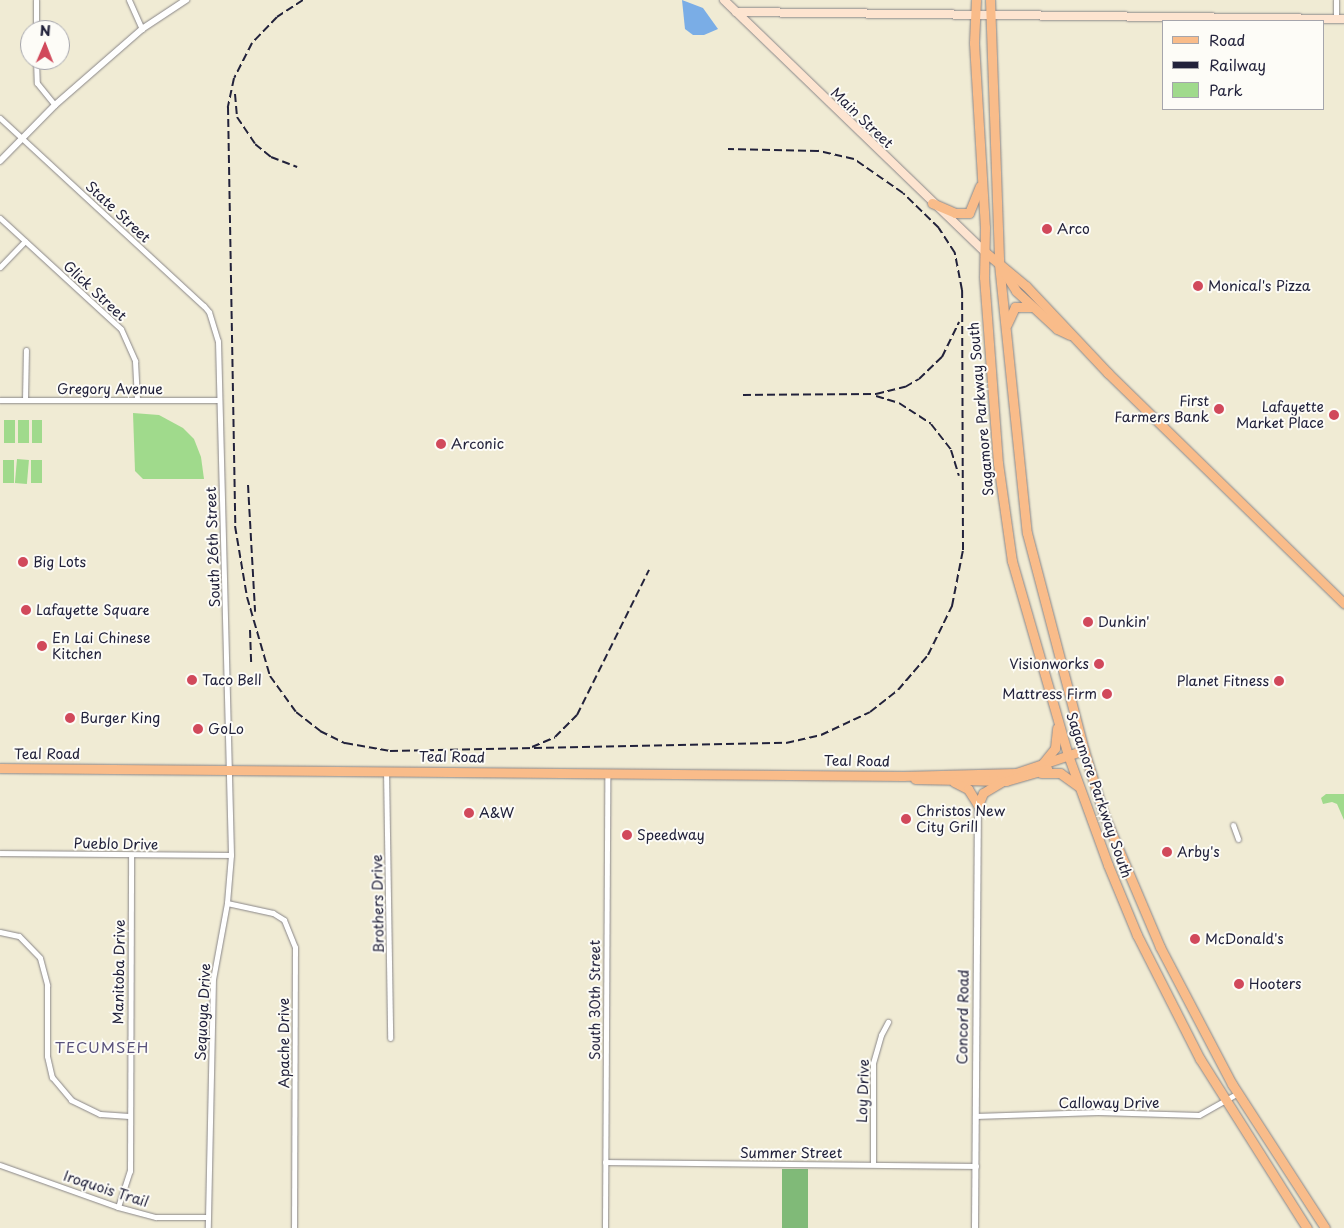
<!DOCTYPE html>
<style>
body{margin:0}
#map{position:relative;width:1344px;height:1228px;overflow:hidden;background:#f0ebd4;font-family:"Playpen Sans",sans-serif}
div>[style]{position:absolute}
.green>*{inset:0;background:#a0da8c;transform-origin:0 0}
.forest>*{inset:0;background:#80ba78;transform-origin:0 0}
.water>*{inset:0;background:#7aade6}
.roads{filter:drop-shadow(0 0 1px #898688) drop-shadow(0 0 1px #898688)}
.minor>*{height:5px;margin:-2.5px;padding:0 2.5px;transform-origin:2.5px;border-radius:2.5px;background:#fff}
.tertiary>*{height:6px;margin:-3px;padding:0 3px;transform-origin:3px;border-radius:3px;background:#fff}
.secondary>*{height:8px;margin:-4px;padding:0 4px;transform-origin:4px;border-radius:4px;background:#fde4d0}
.primary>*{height:9px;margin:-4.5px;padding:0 4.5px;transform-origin:4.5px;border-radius:4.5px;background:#f9bc8a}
.rail>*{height:2px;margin-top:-1px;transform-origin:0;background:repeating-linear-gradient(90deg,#22223b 0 8px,transparent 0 12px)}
.dots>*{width:14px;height:14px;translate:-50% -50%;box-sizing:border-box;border:2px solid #fdfcf7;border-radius:50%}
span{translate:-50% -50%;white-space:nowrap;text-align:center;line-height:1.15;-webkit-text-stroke:4px #fdfcf7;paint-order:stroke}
.street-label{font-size:14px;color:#22223b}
.poi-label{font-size:14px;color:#22223b}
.left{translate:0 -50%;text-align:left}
.right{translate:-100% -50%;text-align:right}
.neighbourhood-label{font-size:15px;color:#58517b;letter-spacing:1px}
.legend{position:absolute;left:1162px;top:20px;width:162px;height:90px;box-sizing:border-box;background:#fdfcf7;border:1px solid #a5a5ac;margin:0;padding:6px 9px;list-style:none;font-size:15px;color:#22223b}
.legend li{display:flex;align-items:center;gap:10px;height:25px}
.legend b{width:25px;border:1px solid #a5a5ac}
.north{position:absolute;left:20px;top:20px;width:50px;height:50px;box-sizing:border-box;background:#fdfcf7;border:1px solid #a5a5ac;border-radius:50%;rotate:1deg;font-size:14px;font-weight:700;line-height:20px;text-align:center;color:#22223b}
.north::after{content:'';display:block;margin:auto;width:18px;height:22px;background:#d1495b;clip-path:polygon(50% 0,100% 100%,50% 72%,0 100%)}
</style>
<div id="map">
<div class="green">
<div style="clip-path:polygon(133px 413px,159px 415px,183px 428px,194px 439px,201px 457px,204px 479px,143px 479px,135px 471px)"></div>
<div style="left:4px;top:420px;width:11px;height:23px"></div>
<div style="left:18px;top:420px;width:11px;height:23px"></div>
<div style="left:32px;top:420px;width:10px;height:23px"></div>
<div style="left:17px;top:459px;width:12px;height:24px;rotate:5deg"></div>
<div style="left:3px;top:460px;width:11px;height:23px"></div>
<div style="left:31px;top:460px;width:11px;height:23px"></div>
<div style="clip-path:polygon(1326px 794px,1344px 794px,1344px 820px,1337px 804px,1332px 802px,1323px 804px,1321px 798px)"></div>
</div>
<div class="forest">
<div style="left:782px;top:1169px;width:26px;height:59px"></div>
</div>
<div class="water">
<div style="clip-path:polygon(682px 0,703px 8px,718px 29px,704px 35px,693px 35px,685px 29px)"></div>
</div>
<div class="roads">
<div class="minor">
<div style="left:36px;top:0;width:30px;rotate:90deg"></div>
<div style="left:129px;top:0;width:32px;rotate:66deg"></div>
<div style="left:1336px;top:0;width:19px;rotate:90deg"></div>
<div style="left:36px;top:60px;width:23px;rotate:88deg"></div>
<div style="left:37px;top:83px;width:28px;rotate:51deg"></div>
<div style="left:0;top:118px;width:277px;rotate:42.7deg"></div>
<div style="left:204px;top:306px;width:8px;rotate:50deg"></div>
<div style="left:209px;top:312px;width:30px;rotate:73deg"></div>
<div style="left:218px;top:341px;width:514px;rotate:88.55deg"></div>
<div style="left:231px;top:855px;width:48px;rotate:94.8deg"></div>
<div style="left:227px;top:903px;width:77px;rotate:100.4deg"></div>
<div style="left:213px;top:979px;width:249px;rotate:91.2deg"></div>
<div style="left:0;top:218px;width:164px;rotate:42.5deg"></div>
<div style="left:121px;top:329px;width:35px;rotate:66deg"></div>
<div style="left:135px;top:361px;width:39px;rotate:87deg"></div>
<div style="left:0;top:267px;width:36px;rotate:-46deg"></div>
<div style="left:0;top:400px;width:219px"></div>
<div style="left:25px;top:400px;width:50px;rotate:-88.9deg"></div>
<div style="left:386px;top:770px;width:268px;rotate:89.1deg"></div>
<div style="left:1233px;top:825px;width:15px;rotate:70deg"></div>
<div style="left:0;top:853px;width:231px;rotate:0.5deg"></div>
<div style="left:227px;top:903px;width:47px;rotate:12.3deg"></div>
<div style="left:273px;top:913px;width:13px;rotate:32deg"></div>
<div style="left:284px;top:920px;width:29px;rotate:68deg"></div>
<div style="left:295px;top:947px;width:281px;rotate:90.2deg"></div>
<div style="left:0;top:932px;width:19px;rotate:12deg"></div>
<div style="left:19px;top:936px;width:30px;rotate:46deg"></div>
<div style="left:40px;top:958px;width:28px;rotate:75deg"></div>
<div style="left:47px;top:985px;width:71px;rotate:90deg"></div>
<div style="left:47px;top:1056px;width:22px;rotate:77deg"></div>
<div style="left:52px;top:1077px;width:30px;rotate:50deg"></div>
<div style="left:71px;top:1100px;width:32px;rotate:26deg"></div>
<div style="left:100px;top:1114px;width:29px;rotate:4deg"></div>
<div style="left:975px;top:1116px;width:123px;rotate:-1.9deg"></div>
<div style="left:1098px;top:1112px;width:101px;rotate:1.7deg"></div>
<div style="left:1199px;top:1115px;width:45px;rotate:-29.4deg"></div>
<div style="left:605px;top:1162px;width:371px;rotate:0.6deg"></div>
<div style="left:873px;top:1164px;width:101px;rotate:-90deg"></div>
<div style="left:873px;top:1063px;width:29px;rotate:-74deg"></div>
<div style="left:881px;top:1035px;width:15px;rotate:-62deg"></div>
<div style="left:0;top:1165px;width:125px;rotate:19.6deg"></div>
<div style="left:118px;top:1207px;width:39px;rotate:15deg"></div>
<div style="left:156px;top:1217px;width:51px"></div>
<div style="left:118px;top:1207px;width:38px;rotate:-72deg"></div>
<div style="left:130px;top:1171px;width:316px;rotate:-89.8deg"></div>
<div style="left:605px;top:1228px;width:455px;rotate:-89.7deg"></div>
</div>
<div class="tertiary">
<div style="left:0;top:161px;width:78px;rotate:-45.5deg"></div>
<div style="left:55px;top:105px;width:116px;rotate:-41.1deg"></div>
<div style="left:142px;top:29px;width:53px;rotate:-33.4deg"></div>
<div style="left:975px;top:1228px;width:423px;rotate:-89.6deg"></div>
</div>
<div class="secondary">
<div style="left:724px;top:0;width:363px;rotate:44deg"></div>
<div style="left:736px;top:12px;width:608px;rotate:0.66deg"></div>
</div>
<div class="primary">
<div style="left:976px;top:0;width:43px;rotate:92.7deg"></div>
<div style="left:974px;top:43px;width:184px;rotate:86.6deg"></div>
<div style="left:985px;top:227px;width:50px;rotate:91.1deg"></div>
<div style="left:984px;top:277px;width:187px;rotate:85.7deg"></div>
<div style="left:998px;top:463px;width:99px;rotate:81.9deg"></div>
<div style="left:1012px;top:561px;width:202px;rotate:73.9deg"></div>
<div style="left:1068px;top:755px;width:117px;rotate:70deg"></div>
<div style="left:1108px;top:865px;width:76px;rotate:67.5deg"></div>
<div style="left:1137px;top:935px;width:139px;rotate:63.1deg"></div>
<div style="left:1200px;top:1059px;width:200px;rotate:57.7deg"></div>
<div style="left:990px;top:0;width:264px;rotate:88deg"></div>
<div style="left:999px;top:264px;width:270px;rotate:84.1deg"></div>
<div style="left:1027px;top:533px;width:224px;rotate:75.3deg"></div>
<div style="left:1084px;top:750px;width:68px;rotate:72.9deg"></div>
<div style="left:1104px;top:815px;width:143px;rotate:67deg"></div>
<div style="left:1160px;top:947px;width:155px;rotate:62.3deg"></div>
<div style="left:1232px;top:1084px;width:171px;rotate:57.1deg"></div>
<div style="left:932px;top:203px;width:25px;rotate:23deg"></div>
<div style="left:955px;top:213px;width:14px"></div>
<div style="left:969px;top:213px;width:29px;rotate:-68deg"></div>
<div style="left:985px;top:252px;width:53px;rotate:39.7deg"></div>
<div style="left:1026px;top:286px;width:120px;rotate:46.7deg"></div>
<div style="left:1108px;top:373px;width:330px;rotate:44.3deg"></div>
<div style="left:1003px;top:270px;width:25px;rotate:58deg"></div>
<div style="left:1016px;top:291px;width:56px;rotate:42.8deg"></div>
<div style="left:1057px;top:329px;width:14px;rotate:25deg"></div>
<div style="left:1007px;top:324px;width:19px;rotate:-65deg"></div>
<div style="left:1015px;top:307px;width:17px"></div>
<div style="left:1043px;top:763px;width:19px;rotate:-51deg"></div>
<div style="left:1055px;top:748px;width:20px;rotate:-84deg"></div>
<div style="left:0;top:768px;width:903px;rotate:0.51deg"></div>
<div style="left:903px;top:776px;width:113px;rotate:-1.5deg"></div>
<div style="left:1016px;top:773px;width:72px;rotate:-18.7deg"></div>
<div style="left:1041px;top:773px;width:19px"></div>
<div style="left:1060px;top:773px;width:22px;rotate:36deg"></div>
<div style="left:915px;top:779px;width:91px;rotate:1.3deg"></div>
<div style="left:1006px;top:781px;width:43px;rotate:-16.3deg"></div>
<div style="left:954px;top:782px;width:16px;rotate:27deg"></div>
<div style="left:968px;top:789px;width:19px;rotate:58deg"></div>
<div style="left:978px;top:805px;width:13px;rotate:-67deg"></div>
<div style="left:983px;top:793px;width:21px;rotate:-31deg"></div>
</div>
</div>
<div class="rail">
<div style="left:303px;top:0;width:31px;rotate:147deg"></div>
<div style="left:277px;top:17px;width:36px;rotate:134deg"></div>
<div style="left:252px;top:43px;width:39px;rotate:117deg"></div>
<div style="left:234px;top:78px;width:30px;rotate:102deg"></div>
<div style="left:228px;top:107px;width:419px;rotate:89deg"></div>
<div style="left:235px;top:526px;width:72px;rotate:80.4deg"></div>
<div style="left:247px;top:597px;width:82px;rotate:73.8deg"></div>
<div style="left:270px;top:676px;width:44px;rotate:54.2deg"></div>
<div style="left:296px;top:712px;width:31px;rotate:38deg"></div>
<div style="left:320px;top:731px;width:28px;rotate:26deg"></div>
<div style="left:345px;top:743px;width:46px;rotate:10.1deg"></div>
<div style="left:390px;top:751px;width:396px;rotate:-1.2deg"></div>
<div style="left:786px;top:743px;width:36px;rotate:-13deg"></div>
<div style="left:821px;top:735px;width:54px;rotate:-25.1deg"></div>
<div style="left:870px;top:712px;width:36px;rotate:-38deg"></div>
<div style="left:898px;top:690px;width:46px;rotate:-49.4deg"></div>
<div style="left:928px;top:655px;width:55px;rotate:-63.9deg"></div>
<div style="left:952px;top:606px;width:57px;rotate:-78.9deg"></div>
<div style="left:963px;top:550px;width:260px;rotate:-90.2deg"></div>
<div style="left:962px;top:290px;width:38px;rotate:-101deg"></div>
<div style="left:955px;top:253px;width:30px;rotate:-123deg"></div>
<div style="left:939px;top:228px;width:50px;rotate:-135.8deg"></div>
<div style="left:903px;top:193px;width:60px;rotate:-145.2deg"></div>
<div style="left:854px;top:159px;width:37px;rotate:-167deg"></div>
<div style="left:818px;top:151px;width:90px;rotate:-178.7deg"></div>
<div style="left:235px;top:94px;width:23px;rotate:85deg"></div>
<div style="left:237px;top:117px;width:32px;rotate:56deg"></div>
<div style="left:255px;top:144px;width:21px;rotate:39deg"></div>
<div style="left:271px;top:157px;width:28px;rotate:21deg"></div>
<div style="left:743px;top:395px;width:133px;rotate:-0.4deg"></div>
<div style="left:876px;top:394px;width:30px;rotate:-14deg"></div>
<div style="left:905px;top:387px;width:16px;rotate:-30deg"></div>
<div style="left:919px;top:379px;width:32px;rotate:-44deg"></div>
<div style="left:942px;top:357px;width:39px;rotate:-64deg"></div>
<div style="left:876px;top:396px;width:24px;rotate:17deg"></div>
<div style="left:899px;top:403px;width:38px;rotate:33deg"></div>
<div style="left:931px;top:424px;width:33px;rotate:52deg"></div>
<div style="left:951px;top:450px;width:27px;rotate:73deg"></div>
<div style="left:248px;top:485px;width:127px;rotate:86.8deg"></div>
<div style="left:250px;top:630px;width:35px;rotate:88deg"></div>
<div style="left:532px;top:747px;width:25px;rotate:-23deg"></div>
<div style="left:555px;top:737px;width:31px;rotate:-45deg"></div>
<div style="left:577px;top:715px;width:162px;rotate:-63.6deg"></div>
</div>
<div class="dots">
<div style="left:1047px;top:229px;background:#d1495b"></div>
<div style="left:1198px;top:286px;background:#d1495b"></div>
<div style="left:1219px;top:409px;background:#d1495b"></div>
<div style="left:1334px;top:415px;background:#d1495b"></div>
<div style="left:441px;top:444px;background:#d1495b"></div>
<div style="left:23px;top:562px;background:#d1495b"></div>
<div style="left:26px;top:610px;background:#d1495b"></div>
<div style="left:1088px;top:622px;background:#d1495b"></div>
<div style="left:42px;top:646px;background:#d1495b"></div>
<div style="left:1099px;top:664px;background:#d1495b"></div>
<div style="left:192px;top:680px;background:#d1495b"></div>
<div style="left:1279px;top:681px;background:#d1495b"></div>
<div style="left:1107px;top:694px;background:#d1495b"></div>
<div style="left:70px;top:718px;background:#d1495b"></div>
<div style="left:198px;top:729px;background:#d1495b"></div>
<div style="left:469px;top:813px;background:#d1495b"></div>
<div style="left:906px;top:819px;background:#d1495b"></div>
<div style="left:627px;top:835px;background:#d1495b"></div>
<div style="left:1167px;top:852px;background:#d1495b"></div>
<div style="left:1195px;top:939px;background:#d1495b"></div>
<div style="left:1239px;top:984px;background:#d1495b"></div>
</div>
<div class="street-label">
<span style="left:862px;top:118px;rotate:44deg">Main Street</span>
<span style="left:118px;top:212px;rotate:43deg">State Street</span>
<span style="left:95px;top:291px;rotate:43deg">Glick Street</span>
<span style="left:110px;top:389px">Gregory Avenue</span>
<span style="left:981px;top:409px;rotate:-95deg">Sagamore Parkway South</span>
<span style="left:213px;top:547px;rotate:-92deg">South 26th Street</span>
<span style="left:47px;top:754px">Teal Road</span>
<span style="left:452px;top:757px;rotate:1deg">Teal Road</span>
<span style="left:857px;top:761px;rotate:1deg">Teal Road</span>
<span style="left:1099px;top:795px;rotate:71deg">Sagamore Parkway South</span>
<span style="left:116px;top:844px;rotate:1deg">Pueblo Drive</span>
<span style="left:378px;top:904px;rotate:-91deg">Brothers Drive</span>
<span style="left:119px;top:972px;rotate:-89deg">Manitoba Drive</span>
<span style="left:595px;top:1000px;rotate:-90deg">South 30th Street</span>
<span style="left:203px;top:1012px;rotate:-87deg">Sequoya Drive</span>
<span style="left:963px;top:1017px;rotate:-89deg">Concord Road</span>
<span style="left:284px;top:1043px;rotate:-90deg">Apache Drive</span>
<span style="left:863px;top:1091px;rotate:-88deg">Loy Drive</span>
<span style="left:1109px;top:1103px">Calloway Drive</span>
<span style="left:791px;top:1153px">Summer Street</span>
<span style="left:106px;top:1189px;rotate:18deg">Iroquois Trail</span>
</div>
<div class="poi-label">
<span class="left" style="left:1057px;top:229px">Arco</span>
<span class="left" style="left:1208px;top:286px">Monical's Pizza</span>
<span class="right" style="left:1209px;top:409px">First<br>Farmers Bank</span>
<span class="right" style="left:1324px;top:415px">Lafayette<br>Market Place</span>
<span class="left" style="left:451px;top:444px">Arconic</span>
<span class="left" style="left:33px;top:562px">Big Lots</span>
<span class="left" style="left:36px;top:610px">Lafayette Square</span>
<span class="left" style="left:1098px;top:622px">Dunkin'</span>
<span class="left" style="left:52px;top:646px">En Lai Chinese<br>Kitchen</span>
<span class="right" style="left:1089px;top:664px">Visionworks</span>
<span class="left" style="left:202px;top:680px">Taco Bell</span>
<span class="right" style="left:1269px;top:681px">Planet Fitness</span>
<span class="right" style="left:1097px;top:694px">Mattress Firm</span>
<span class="left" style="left:80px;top:718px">Burger King</span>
<span class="left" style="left:208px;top:729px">GoLo</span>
<span class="left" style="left:916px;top:819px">Christos New<br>City Grill</span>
<span class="left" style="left:479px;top:813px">A&amp;W</span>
<span class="left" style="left:637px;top:835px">Speedway</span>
<span class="left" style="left:1177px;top:852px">Arby's</span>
<span class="left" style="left:1205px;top:939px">McDonald's</span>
<span class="left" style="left:1249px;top:984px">Hooters</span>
</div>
<div class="neighbourhood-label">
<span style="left:102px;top:1047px">TECUMSEH</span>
</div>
<ul class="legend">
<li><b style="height:6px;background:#f9bc8a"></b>Road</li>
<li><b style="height:6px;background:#22223b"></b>Railway</li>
<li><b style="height:14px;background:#a0da8c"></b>Park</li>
</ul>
<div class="north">N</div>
</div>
